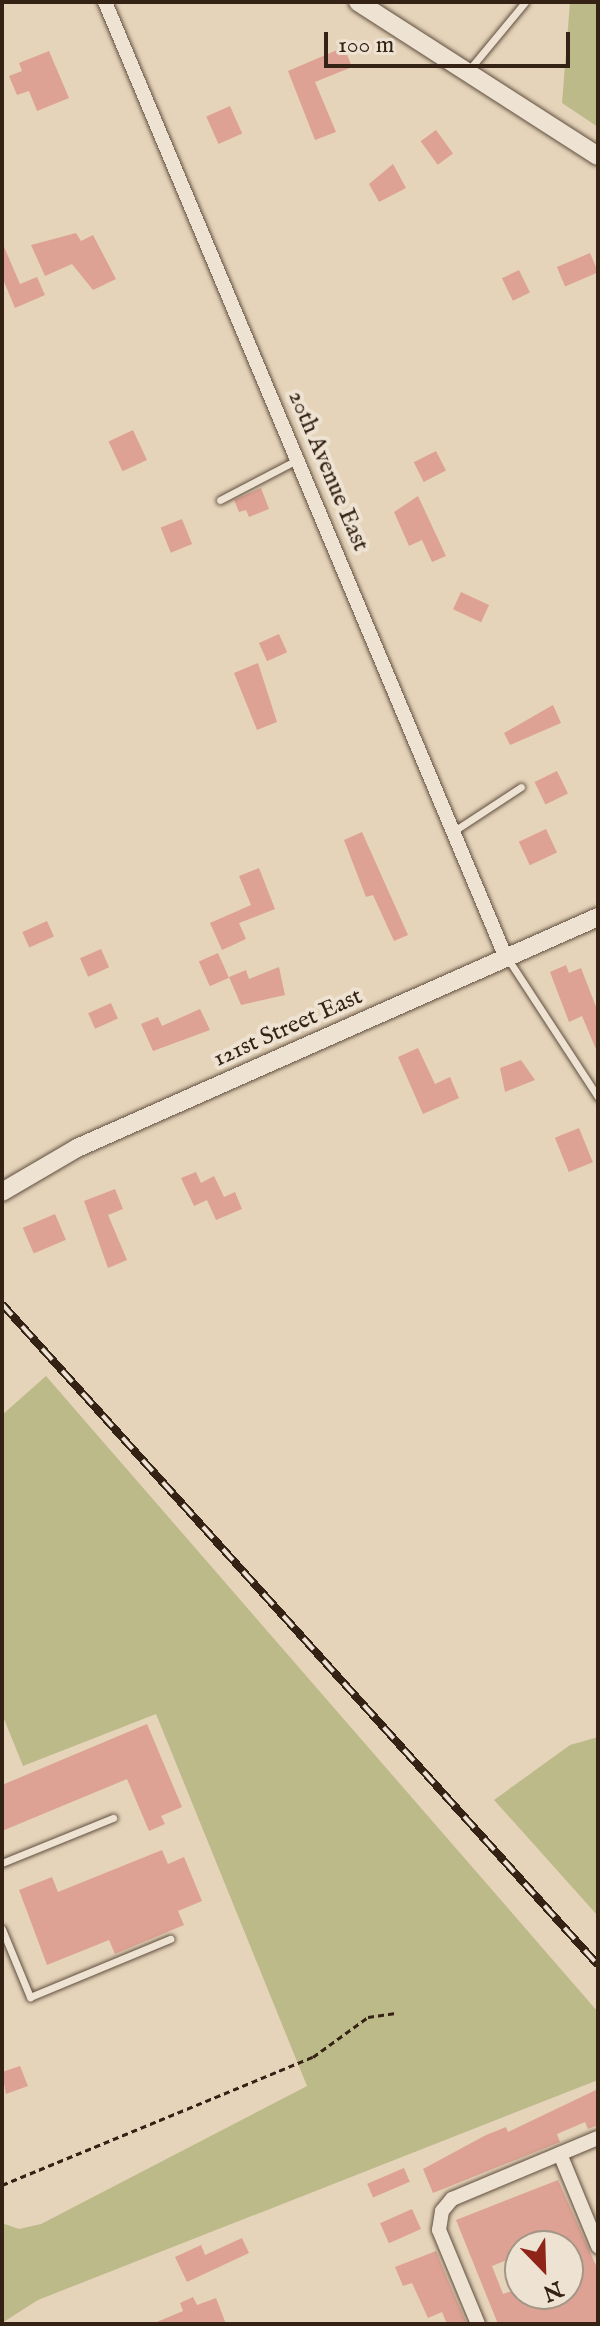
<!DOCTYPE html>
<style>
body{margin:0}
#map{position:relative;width:600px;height:2326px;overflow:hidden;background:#e5d4ba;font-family:"IM FELL English",serif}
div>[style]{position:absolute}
.green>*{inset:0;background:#bdba8a}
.building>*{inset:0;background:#dea294;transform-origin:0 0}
.path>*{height:3px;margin-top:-1.5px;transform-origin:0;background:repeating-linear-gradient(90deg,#342215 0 6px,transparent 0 10px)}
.roads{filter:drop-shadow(0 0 2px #604e3e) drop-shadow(0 0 2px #604e3e)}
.service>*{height:7px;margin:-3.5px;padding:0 3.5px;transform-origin:3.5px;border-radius:3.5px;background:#eee3d2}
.minor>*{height:14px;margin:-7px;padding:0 7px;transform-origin:7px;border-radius:7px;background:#eee3d2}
.tertiary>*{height:18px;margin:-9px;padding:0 9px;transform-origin:9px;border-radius:9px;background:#eee3d2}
.rail>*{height:8px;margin-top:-4px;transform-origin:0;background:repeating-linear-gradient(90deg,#eee3d2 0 15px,#342215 0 30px);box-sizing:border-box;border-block:2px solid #342215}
span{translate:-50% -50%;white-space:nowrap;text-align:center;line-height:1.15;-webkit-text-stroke:8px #eee3d2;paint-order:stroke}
.street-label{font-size:24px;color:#342215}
.frame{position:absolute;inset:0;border:4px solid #342215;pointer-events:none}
.north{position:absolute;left:504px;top:2230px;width:80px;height:80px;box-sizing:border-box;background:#eee3d2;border:2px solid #a49686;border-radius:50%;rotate:157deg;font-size:22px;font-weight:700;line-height:32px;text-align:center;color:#342215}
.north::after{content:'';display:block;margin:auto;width:28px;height:36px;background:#8f2418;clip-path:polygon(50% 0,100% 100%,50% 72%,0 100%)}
.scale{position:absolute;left:324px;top:32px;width:246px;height:36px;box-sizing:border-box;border:4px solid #342215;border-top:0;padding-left:10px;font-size:24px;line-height:28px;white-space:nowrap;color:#342215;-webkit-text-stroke:6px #eee3d2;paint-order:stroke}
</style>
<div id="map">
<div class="green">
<div style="clip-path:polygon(570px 2px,598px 2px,598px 127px,562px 103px)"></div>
<div style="clip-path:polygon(46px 1376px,598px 2012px,598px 2080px,38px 2300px,2px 2323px,2px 2223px,19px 2229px,41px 2224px,307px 2086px,156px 1714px,23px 1766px,2px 1714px,2px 1415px)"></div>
<div style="clip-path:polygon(598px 1737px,598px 1916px,494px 1800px,570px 1745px)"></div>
</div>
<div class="building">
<div style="clip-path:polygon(344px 47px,352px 67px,315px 82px,336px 132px,315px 140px,288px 71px)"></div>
<div style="clip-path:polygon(49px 51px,69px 98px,37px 111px,29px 91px,17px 95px,9px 76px,22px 71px,19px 63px)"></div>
<div style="left:230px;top:106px;width:30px;height:26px;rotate:66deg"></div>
<div style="left:436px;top:130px;width:29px;height:19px;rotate:54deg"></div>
<div style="clip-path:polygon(393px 164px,406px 188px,379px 202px,369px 184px)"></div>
<div style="clip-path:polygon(76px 233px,81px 241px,93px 235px,116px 279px,93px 290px,72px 264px,45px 276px,31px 245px)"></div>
<div style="clip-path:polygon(2px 242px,20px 284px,37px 277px,45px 295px,15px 308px,2px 277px)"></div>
<div style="left:590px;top:253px;width:21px;height:36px;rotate:67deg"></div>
<div style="left:519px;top:270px;width:25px;height:19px;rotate:64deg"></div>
<div style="left:133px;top:430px;width:33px;height:27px;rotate:65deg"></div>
<div style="left:436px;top:451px;width:22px;height:25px;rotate:63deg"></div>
<div style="clip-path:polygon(261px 488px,269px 509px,249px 517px,246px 510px,239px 512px,234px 500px)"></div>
<div style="clip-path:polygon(418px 496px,446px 556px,432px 562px,422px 540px,409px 546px,394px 512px)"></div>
<div style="left:182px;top:519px;width:27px;height:23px;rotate:68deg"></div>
<div style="left:461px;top:592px;width:31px;height:19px;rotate:25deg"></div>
<div style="left:279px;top:634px;width:20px;height:22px;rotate:66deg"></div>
<div style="clip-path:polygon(258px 663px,277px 722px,257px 730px,234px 673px)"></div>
<div style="clip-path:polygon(553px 705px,561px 723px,510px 745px,504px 733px)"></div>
<div style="left:557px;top:771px;width:25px;height:25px;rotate:64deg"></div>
<div style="left:546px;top:829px;width:26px;height:30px;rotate:65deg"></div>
<div style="clip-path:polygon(362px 832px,408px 935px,394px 941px,373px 895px,366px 897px,344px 840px)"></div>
<div style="clip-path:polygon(259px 868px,275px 909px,239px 923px,246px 939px,222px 950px,210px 923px,251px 905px,239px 876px)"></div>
<div style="left:47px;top:921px;width:17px;height:27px;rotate:66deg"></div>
<div style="left:101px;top:949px;width:20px;height:23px;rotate:66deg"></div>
<div style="left:218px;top:953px;width:27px;height:21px;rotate:66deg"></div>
<div style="clip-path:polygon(566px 965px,569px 973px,581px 968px,598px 1012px,598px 1054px,582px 1016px,569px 1022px,550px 972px)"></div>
<div style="clip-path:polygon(279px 967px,285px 995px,241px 1005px,229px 977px,246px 970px,249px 979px)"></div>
<div style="left:111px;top:1003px;width:17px;height:25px;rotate:66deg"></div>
<div style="clip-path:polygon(200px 1009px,210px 1030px,153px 1051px,141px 1024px,158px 1017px,162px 1026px)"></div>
<div style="clip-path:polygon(418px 1048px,435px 1084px,450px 1077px,459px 1098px,423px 1114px,398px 1057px)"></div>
<div style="clip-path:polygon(521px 1060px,535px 1080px,505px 1092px,500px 1068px)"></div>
<div style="left:579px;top:1128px;width:37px;height:26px;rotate:68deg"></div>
<div style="clip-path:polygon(196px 1172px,201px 1183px,214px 1176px,224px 1197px,235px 1192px,242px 1209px,216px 1220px,207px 1200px,194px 1206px,181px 1178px)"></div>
<div style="clip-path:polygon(115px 1189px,123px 1209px,108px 1215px,127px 1260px,108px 1268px,84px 1201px)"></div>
<div style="left:55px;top:1214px;width:28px;height:35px;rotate:67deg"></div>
<div style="clip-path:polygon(147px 1724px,182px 1807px,161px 1816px,165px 1824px,149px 1831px,127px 1779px,2px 1831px,2px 1785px)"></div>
<div style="clip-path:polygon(162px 1850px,168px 1864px,184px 1857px,202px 1901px,178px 1911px,184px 1925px,115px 1954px,109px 1940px,47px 1965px,19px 1890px,52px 1877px,58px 1892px)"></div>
<div style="clip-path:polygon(20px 2066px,28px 2086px,6px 2094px,2px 2072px)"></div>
<div style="clip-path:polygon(598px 2089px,598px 2125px,588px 2129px,585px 2122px,557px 2134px,560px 2142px,433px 2193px,423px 2169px,486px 2135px,506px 2127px,508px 2132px)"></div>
<div style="left:404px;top:2168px;width:15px;height:40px;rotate:67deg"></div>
<div style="clip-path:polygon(evenodd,558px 2180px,598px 2270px,598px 2324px,498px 2324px,456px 2220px,558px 2180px,515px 2246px,568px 2246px,568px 2294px,520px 2294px,520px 2288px,503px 2294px,492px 2266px,519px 2255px,515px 2246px)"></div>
<div style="left:412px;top:2209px;width:22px;height:35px;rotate:66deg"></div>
<div style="clip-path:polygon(242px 2238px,249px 2253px,187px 2282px,175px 2257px,201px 2245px,205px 2255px)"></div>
<div style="clip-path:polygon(436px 2251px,450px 2285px,467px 2324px,447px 2324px,442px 2312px,428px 2318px,412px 2283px,403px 2286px,395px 2267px)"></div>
<div style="clip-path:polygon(193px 2297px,197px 2305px,216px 2298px,226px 2324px,152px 2324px,183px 2311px,180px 2303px)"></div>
</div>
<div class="path">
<div style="left:2px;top:2185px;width:336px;rotate:-22.4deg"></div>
<div style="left:313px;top:2057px;width:68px;rotate:-36deg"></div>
<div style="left:368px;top:2017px;width:28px;rotate:-8deg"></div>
</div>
<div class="roads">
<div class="service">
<div style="left:468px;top:71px;width:89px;rotate:-50.4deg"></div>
<div style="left:220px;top:500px;width:87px;rotate:-27.5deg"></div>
<div style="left:454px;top:831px;width:80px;rotate:-33.3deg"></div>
<div style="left:508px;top:959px;width:165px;rotate:56.9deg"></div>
<div style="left:2px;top:1863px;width:120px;rotate:-22.1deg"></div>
<div style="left:2px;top:1929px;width:74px;rotate:67.6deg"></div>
<div style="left:30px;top:1997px;width:152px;rotate:-22.5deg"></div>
</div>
<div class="minor">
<div style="left:105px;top:2px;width:1037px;rotate:67.24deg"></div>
<div style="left:560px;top:2154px;width:100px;rotate:67.6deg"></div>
<div style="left:478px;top:2324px;width:102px;rotate:-112.5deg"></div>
<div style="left:439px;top:2230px;width:19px;rotate:-81deg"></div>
<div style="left:442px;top:2211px;width:16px;rotate:-50deg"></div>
<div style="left:452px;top:2199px;width:158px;rotate:-22.7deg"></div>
</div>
<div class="tertiary">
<div style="left:358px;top:2px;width:285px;rotate:32.7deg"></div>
<div style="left:2px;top:1192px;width:87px;rotate:-30.4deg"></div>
<div style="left:77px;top:1148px;width:570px;rotate:-23.91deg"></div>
</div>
</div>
<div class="rail">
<div style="left:2px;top:1304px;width:890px;rotate:47.96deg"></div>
</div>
<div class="street-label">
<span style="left:328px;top:471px;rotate:67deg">20th Avenue East</span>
<span style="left:288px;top:1028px;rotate:-24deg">121st Street East</span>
</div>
<div class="frame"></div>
<div class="north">N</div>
<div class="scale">100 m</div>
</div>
